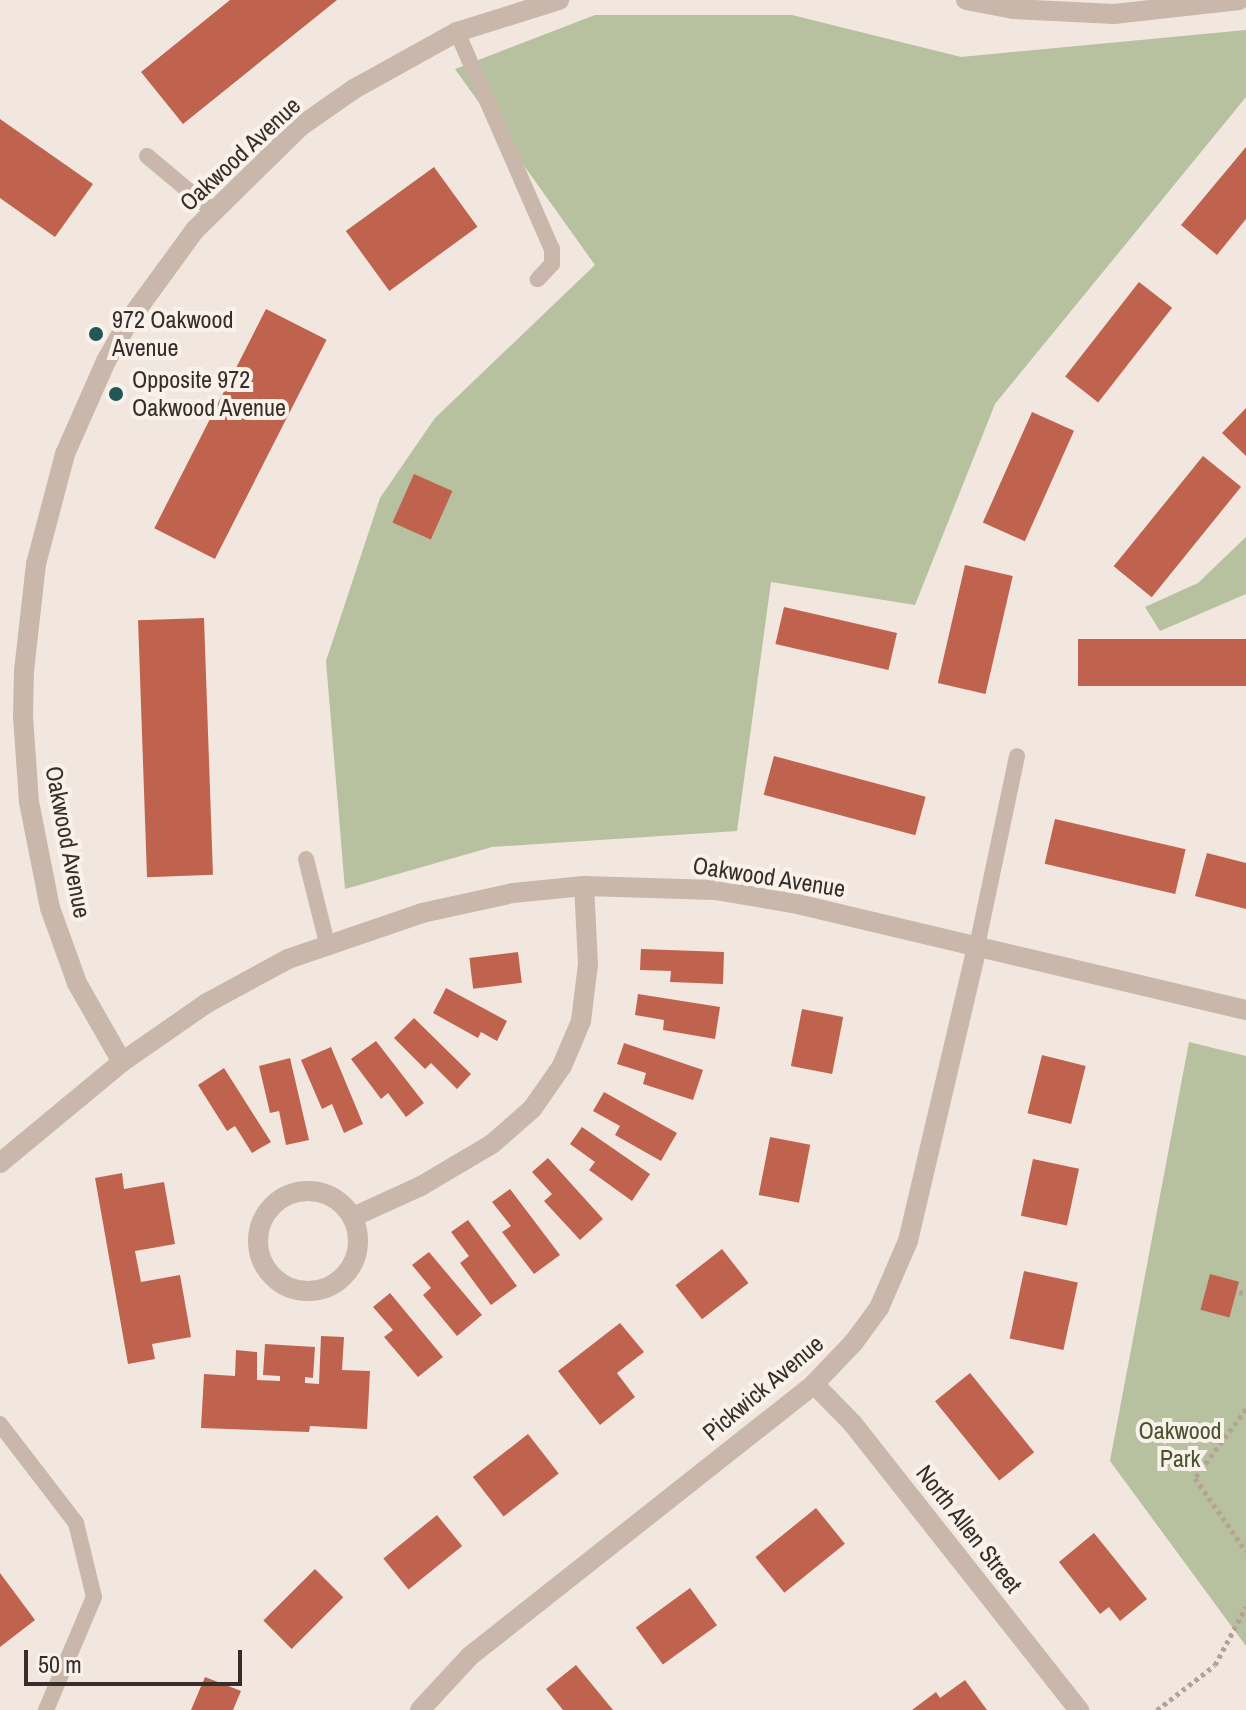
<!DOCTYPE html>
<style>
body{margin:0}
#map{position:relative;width:1246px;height:1710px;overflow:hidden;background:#f1e7df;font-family:"Archivo Narrow",sans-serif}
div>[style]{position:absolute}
.green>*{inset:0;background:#b7c09f}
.building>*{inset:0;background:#bf634f;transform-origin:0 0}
.path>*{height:5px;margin-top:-2.5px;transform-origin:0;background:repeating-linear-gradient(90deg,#b5a195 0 4px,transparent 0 8px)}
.service>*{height:16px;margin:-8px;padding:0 8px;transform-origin:8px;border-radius:8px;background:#c9b7ab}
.minor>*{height:20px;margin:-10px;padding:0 10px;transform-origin:10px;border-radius:10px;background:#c9b7ab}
.minor>.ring{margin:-10px;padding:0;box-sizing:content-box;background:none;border:20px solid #c9b7ab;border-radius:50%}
.tertiary>*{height:20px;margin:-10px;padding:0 10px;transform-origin:10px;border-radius:10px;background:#c9b7ab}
.dots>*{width:22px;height:22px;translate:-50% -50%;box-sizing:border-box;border:4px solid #f9f2eb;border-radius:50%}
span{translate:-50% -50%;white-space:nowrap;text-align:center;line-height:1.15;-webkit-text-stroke:8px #f9f2eb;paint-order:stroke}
.street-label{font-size:24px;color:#372d2a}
.poi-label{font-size:24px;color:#372d2a}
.left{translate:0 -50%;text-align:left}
.park-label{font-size:24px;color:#49542f}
.scale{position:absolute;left:24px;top:1650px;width:218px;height:36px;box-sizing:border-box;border:4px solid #372d2a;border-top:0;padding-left:10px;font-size:24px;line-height:28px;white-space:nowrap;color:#372d2a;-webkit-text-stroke:6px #f9f2eb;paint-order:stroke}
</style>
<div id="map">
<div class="green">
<div style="clip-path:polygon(595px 15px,792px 15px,961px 57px,1246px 30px,1246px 97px,995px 404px,915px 605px,771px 582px,737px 831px,492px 847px,345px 889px,326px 661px,380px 498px,435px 418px,595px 265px,455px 69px)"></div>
<div style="clip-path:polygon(1246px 537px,1246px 594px,1160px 631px,1145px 607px,1198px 583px)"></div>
<div style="clip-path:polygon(1189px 1042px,1246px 1056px,1246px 1646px,1110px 1461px)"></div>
</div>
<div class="building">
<div style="clip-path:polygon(230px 0,337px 0,183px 124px,141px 72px)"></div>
<div style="clip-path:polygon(0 119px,93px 184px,55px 237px,0 198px)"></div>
<div style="clip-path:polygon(1246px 147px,1246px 219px,1217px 255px,1181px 225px)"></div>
<div style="left:434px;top:167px;width:74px;height:109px;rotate:54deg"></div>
<div style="left:1139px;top:282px;width:42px;height:120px;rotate:38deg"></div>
<div style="left:266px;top:309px;width:68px;height:246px;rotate:27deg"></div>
<div style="clip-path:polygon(1246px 408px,1246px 456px,1222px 433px)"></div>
<div style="left:1032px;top:412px;width:46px;height:121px;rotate:24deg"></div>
<div style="left:1203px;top:456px;width:49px;height:142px;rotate:39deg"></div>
<div style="left:414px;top:474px;width:42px;height:53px;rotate:24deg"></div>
<div style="left:965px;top:565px;width:49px;height:121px;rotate:13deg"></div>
<div style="left:784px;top:607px;width:116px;height:38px;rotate:13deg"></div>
<div style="left:204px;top:618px;width:257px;height:66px;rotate:88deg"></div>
<div style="left:1246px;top:639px;width:47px;height:168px;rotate:90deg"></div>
<div style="left:774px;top:756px;width:157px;height:40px;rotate:15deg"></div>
<div style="left:1055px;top:819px;width:134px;height:46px;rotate:13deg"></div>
<div style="clip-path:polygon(1207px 853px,1246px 863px,1246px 909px,1195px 896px)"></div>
<div style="clip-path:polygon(641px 949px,724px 952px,723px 984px,670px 982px,671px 971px,640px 970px)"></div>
<div style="left:518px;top:952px;width:31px;height:49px;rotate:83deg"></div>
<div style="clip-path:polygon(446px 988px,507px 1021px,497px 1041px,481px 1032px,478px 1038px,433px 1013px)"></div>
<div style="clip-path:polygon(638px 994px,720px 1007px,715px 1039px,663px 1030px,664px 1020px,635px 1015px)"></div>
<div style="left:802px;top:1009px;width:42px;height:58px;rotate:11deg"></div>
<div style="clip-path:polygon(414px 1018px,471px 1074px,457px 1089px,431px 1063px,425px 1069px,394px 1038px)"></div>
<div style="clip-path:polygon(376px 1041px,424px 1103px,406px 1117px,388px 1093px,381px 1099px,351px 1059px)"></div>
<div style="clip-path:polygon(624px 1043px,703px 1070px,693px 1100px,643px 1084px,646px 1073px,617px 1064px)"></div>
<div style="clip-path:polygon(331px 1047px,363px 1124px,344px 1133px,332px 1104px,322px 1109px,301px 1060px)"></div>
<div style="left:1042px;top:1055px;width:45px;height:60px;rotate:14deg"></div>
<div style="clip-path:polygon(290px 1058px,309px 1140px,286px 1145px,279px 1111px,270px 1113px,259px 1066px)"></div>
<div style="clip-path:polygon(224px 1068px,271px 1142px,252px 1153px,235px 1126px,227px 1131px,198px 1085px)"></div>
<div style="clip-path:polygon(604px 1092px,677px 1133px,661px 1161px,615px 1135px,620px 1126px,593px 1111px)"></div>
<div style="clip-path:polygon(582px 1127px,650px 1174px,632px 1201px,589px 1170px,595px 1162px,570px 1144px)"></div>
<div style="left:770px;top:1137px;width:41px;height:59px;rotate:11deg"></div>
<div style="clip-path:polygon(548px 1158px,603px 1219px,580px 1240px,544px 1201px,552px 1194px,532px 1172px)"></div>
<div style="left:1033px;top:1159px;width:47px;height:58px;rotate:12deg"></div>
<div style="clip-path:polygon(122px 1173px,124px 1189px,164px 1182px,175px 1244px,135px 1251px,141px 1282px,180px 1275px,191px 1337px,152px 1344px,155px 1359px,128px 1364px,95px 1178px)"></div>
<div style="clip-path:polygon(510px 1189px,560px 1255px,534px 1274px,502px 1232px,511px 1226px,492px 1202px)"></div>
<div style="clip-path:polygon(468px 1220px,517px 1286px,491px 1305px,460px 1263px,469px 1256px,451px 1232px)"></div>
<div style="left:722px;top:1249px;width:43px;height:59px;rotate:52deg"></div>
<div style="clip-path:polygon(429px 1252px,482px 1315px,457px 1336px,423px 1295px,431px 1288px,412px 1265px)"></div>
<div style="left:1024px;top:1271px;width:55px;height:69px;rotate:12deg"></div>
<div style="left:1210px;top:1274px;width:30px;height:37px;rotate:15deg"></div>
<div style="clip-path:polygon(390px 1293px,443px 1357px,418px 1377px,384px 1337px,393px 1330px,373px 1307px)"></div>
<div style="clip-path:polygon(620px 1323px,644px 1352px,617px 1373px,635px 1397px,600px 1425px,558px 1371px)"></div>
<div style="clip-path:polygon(321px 1336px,344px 1337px,342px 1370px,370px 1371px,367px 1429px,310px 1426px,309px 1432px,201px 1428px,204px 1374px,235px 1376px,236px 1350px,257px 1352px,257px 1380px,280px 1381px,280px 1376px,263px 1375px,265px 1344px,315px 1347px,313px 1378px,305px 1377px,305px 1383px,319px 1384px)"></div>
<div style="left:970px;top:1373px;width:102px;height:45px;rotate:51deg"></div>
<div style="left:528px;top:1434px;width:50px;height:70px;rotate:52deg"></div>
<div style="left:816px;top:1508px;width:46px;height:78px;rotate:51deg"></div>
<div style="left:437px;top:1515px;width:40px;height:69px;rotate:51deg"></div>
<div style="clip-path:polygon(1094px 1533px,1147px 1599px,1120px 1621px,1109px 1607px,1100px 1614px,1059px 1562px)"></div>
<div style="left:315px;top:1569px;width:40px;height:73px;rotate:45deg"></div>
<div style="clip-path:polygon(0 1573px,35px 1620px,0 1647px)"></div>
<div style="left:690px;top:1588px;width:46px;height:67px;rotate:54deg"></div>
<div style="clip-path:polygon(576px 1665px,613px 1710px,563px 1710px,546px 1689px)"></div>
<div style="clip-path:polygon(205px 1677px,241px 1691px,233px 1710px,191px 1710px)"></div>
<div style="clip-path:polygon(965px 1680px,987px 1710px,912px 1710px,936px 1692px,940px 1698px)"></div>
</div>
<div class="path">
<div style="left:1239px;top:1292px;width:7px;rotate:16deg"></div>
<div style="left:1246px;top:1409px;width:86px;rotate:126.5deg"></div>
<div style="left:1195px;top:1478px;width:89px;rotate:55.1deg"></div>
<div style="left:1157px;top:1710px;width:73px;rotate:-37.8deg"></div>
<div style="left:1215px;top:1665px;width:66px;rotate:-61.9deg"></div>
</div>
<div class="service">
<div style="left:457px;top:32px;width:237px;rotate:66.4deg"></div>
<div style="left:552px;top:249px;width:15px;rotate:90deg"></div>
<div style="left:552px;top:264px;width:21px;rotate:133deg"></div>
<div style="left:147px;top:156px;width:86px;rotate:39.8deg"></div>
<div style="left:306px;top:859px;width:87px;rotate:76deg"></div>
<div style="left:977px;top:946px;width:194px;rotate:-78.1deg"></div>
<div style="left:0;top:1424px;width:125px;rotate:52.5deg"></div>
<div style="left:76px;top:1523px;width:76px;rotate:76.3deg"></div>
<div style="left:94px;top:1597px;width:123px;rotate:113deg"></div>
</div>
<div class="minor">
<div style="left:966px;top:0;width:48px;rotate:10.8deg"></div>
<div style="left:1013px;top:9px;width:101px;rotate:2.8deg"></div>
<div style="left:1114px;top:14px;width:126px;rotate:-6.4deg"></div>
<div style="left:122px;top:1062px;width:91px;rotate:-119.7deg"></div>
<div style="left:77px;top:983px;width:80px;rotate:-109.8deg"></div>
<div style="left:50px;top:908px;width:108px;rotate:-101.2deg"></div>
<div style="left:29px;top:802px;width:85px;rotate:-94deg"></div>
<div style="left:23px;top:717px;width:46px;rotate:-88.8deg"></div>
<div style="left:24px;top:671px;width:108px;rotate:-83.6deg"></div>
<div style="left:36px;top:564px;width:114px;rotate:-75.2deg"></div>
<div style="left:65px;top:454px;width:102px;rotate:-66.2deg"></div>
<div style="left:106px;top:361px;width:48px;rotate:-60.3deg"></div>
<div style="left:130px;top:319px;width:110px;rotate:-53.9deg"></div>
<div style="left:195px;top:230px;width:148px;rotate:-44.5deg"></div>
<div style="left:301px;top:126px;width:65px;rotate:-34.9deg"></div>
<div style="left:354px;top:89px;width:118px;rotate:-29deg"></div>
<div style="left:457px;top:32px;width:107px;rotate:-17.4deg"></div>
<div class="ring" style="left:258px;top:1191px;width:80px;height:80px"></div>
<div style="left:353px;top:1217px;width:75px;rotate:-24.5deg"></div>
<div style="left:421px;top:1186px;width:82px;rotate:-30.6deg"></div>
<div style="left:492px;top:1144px;width:53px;rotate:-41.2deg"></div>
<div style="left:532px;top:1109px;width:52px;rotate:-55.1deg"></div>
<div style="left:562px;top:1066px;width:49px;rotate:-67.1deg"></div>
<div style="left:581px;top:1021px;width:57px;rotate:-83deg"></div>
<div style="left:588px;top:964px;width:78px;rotate:-92.9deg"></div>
<div style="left:814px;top:1384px;width:56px;rotate:45.7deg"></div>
<div style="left:853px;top:1424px;width:365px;rotate:51.7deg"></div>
<div style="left:420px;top:1710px;width:74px;rotate:-47.2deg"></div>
<div style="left:470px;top:1656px;width:439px;rotate:-38.3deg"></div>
<div style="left:814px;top:1384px;width:58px;rotate:-46.4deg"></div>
<div style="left:854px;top:1342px;width:42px;rotate:-53.7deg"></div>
<div style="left:879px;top:1308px;width:73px;rotate:-66.6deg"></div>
<div style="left:908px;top:1241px;width:303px;rotate:-76.8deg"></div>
</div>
<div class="tertiary">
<div style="left:0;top:1163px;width:158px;rotate:-39.6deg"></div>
<div style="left:122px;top:1062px;width:103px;rotate:-34.8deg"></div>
<div style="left:207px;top:1003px;width:92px;rotate:-28.5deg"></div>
<div style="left:288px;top:959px;width:142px;rotate:-18.9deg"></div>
<div style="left:422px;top:913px;width:93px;rotate:-12.4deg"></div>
<div style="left:513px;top:893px;width:71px;rotate:-5.6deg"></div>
<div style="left:584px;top:886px;width:131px;rotate:1.7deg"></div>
<div style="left:715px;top:890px;width:79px;rotate:9.5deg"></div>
<div style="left:793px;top:903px;width:465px;rotate:13.3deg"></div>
</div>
<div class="dots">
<div style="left:96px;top:334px;background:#215757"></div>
<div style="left:116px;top:394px;background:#215757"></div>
</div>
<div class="street-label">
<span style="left:240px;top:154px;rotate:-43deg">Oakwood Avenue</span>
<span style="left:68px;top:842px;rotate:79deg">Oakwood Avenue</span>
<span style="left:769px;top:877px;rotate:9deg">Oakwood Avenue</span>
<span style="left:763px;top:1388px;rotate:-40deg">Pickwick Avenue</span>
<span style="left:969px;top:1529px;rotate:52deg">North Allen Street</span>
</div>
<div class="poi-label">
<span class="left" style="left:112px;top:334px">972 Oakwood<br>Avenue</span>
<span class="left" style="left:132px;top:394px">Opposite 972<br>Oakwood Avenue</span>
</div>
<div class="park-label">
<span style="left:1180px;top:1445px">Oakwood<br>Park</span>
</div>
<div class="scale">50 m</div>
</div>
